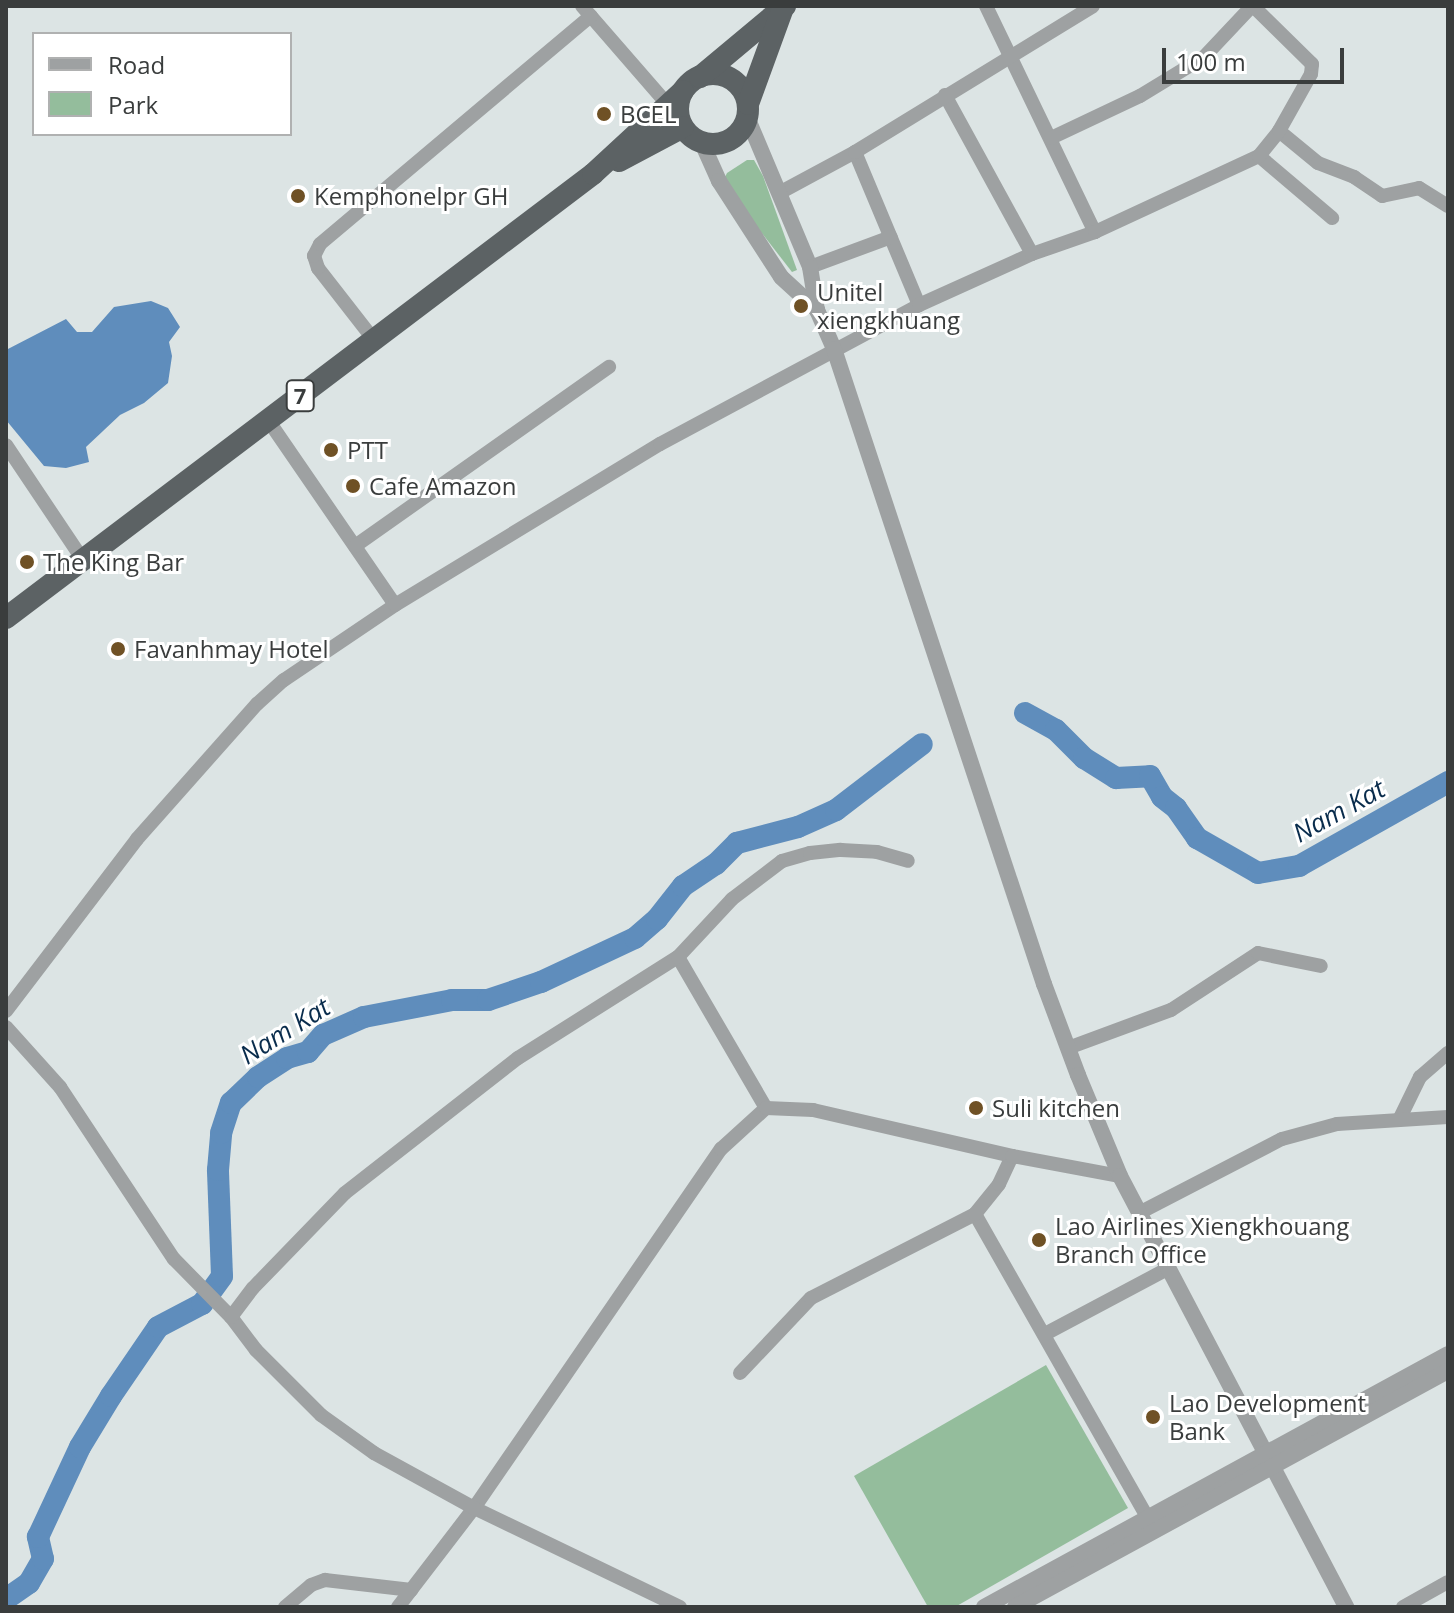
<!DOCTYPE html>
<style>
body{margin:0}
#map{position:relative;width:1454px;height:1613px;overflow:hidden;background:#dce4e4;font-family:"Open Sans",sans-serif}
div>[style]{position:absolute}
.green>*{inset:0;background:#94bd9c}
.water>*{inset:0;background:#5f8dbc}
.river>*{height:22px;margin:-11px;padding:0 11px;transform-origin:11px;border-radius:11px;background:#5f8dbc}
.minor>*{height:14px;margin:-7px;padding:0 7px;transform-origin:7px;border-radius:7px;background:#9ea1a2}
.tertiary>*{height:16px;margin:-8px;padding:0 8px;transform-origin:8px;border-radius:8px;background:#9ea1a2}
.trunk>*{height:22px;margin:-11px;padding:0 11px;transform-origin:11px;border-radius:11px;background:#5c6264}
.trunk>.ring{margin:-11px;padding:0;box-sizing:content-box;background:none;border:22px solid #5c6264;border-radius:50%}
.dots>*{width:22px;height:22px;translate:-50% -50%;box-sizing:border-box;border:4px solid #fff;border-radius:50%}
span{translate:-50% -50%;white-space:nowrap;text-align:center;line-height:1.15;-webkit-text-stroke:6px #fff;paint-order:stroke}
.shield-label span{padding:2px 6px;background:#fff;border:2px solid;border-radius:6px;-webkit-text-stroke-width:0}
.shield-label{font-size:22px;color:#3a3d3d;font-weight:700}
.poi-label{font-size:24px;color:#3a3d3d}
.left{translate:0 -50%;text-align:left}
.water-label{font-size:26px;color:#092c4c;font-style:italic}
.frame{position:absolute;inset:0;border:8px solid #3a3d3d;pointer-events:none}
.legend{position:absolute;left:32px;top:32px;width:260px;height:104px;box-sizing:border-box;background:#fff;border:2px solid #b0b1b1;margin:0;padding:10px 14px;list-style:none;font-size:24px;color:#3a3d3d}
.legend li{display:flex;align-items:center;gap:16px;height:40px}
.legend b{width:40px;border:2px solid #b0b1b1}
.scale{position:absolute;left:1162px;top:48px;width:182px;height:36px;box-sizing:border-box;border:4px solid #3a3d3d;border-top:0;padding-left:10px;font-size:24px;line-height:28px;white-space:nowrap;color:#3a3d3d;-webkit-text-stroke:6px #fff;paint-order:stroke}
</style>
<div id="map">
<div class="green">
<div style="clip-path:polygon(747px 160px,754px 160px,763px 176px,797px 270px,792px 272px,726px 187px,724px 179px,727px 173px)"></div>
<div style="clip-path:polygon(1046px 1365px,1128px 1508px,955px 1607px,928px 1607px,854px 1476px)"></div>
</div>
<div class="water">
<div style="clip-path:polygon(151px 301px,168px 308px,180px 327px,169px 342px,172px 356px,168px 383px,144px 403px,120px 415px,86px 447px,89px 462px,66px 468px,44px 466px,6px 420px,6px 350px,66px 319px,77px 332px,92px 332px,114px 307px)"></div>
</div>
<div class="river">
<div style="left:1025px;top:713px;width:35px;rotate:29deg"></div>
<div style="left:1056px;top:730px;width:40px;rotate:45deg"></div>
<div style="left:1084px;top:758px;width:38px;rotate:32deg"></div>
<div style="left:1116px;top:778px;width:34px;rotate:-3deg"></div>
<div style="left:1150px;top:776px;width:24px;rotate:60deg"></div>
<div style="left:1162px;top:797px;width:18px;rotate:38deg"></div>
<div style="left:1176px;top:808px;width:37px;rotate:55deg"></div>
<div style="left:1197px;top:838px;width:70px;rotate:29.8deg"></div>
<div style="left:1258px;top:873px;width:42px;rotate:-9.7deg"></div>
<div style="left:1299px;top:866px;width:171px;rotate:-29.4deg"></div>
<div style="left:6px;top:1599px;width:28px;rotate:-35deg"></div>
<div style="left:29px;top:1583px;width:28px;rotate:-60deg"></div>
<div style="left:43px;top:1559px;width:23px;rotate:-103deg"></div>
<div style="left:38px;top:1537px;width:99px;rotate:-65deg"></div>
<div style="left:80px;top:1447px;width:60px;rotate:-58.7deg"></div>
<div style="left:111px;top:1396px;width:83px;rotate:-55.7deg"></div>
<div style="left:158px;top:1327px;width:50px;rotate:-27.6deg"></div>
<div style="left:202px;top:1304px;width:34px;rotate:-54deg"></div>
<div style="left:222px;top:1276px;width:106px;rotate:-92.2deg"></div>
<div style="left:218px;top:1170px;width:37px;rotate:-85deg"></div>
<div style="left:221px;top:1133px;width:32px;rotate:-72deg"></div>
<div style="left:231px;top:1103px;width:37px;rotate:-44deg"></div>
<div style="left:258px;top:1077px;width:35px;rotate:-33deg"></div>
<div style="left:287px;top:1058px;width:22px;rotate:-16deg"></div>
<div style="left:308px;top:1052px;width:23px;rotate:-49deg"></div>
<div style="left:323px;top:1035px;width:45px;rotate:-23.7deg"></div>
<div style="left:364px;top:1017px;width:90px;rotate:-10.9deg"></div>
<div style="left:452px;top:1000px;width:36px"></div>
<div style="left:488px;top:1000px;width:56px;rotate:-18.8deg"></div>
<div style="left:541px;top:982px;width:104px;rotate:-25.1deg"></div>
<div style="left:635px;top:938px;width:29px;rotate:-41deg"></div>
<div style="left:657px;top:919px;width:42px;rotate:-51.8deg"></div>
<div style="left:683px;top:886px;width:40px;rotate:-34deg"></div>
<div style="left:716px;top:864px;width:30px;rotate:-45deg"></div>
<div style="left:737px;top:843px;width:63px;rotate:-14.7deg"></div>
<div style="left:798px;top:827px;width:42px;rotate:-24.1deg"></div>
<div style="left:836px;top:810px;width:108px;rotate:-37.5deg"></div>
</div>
<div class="minor">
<div style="left:582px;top:6px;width:131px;rotate:49deg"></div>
<div style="left:986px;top:6px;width:251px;rotate:64.3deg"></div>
<div style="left:945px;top:95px;width:181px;rotate:61.3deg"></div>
<div style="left:1279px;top:131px;width:50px;rotate:39.4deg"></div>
<div style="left:1318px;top:163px;width:39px;rotate:21deg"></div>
<div style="left:1354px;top:177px;width:34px;rotate:34deg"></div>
<div style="left:1382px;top:196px;width:38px;rotate:-12deg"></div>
<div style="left:1419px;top:188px;width:34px;rotate:32deg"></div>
<div style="left:1051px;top:138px;width:98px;rotate:-25.3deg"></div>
<div style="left:1140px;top:96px;width:75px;rotate:-31.4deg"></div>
<div style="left:1204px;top:57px;width:70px;rotate:-46.7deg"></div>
<div style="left:855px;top:152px;width:166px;rotate:67.3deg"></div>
<div style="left:1259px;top:156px;width:96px;rotate:40.3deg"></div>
<div style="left:781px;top:192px;width:84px;rotate:-28.4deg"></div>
<div style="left:855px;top:152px;width:279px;rotate:-31.5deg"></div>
<div style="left:810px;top:267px;width:86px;rotate:-20.3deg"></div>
<div style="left:374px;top:340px;width:91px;rotate:-127.9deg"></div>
<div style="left:318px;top:268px;width:13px;rotate:-108deg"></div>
<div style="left:314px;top:256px;width:13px;rotate:-63deg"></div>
<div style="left:320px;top:244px;width:354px;rotate:-40.1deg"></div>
<div style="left:268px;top:420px;width:224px;rotate:55.5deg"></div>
<div style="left:6px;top:445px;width:138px;rotate:56.2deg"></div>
<div style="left:355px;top:546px;width:311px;rotate:-35.2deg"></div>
<div style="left:678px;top:957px;width:175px;rotate:59.8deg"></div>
<div style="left:6px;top:1011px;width:216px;rotate:-52.7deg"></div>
<div style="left:137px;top:839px;width:181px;rotate:-48.4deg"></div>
<div style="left:257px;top:704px;width:36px;rotate:-42deg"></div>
<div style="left:284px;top:680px;width:134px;rotate:-34deg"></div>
<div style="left:395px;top:605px;width:310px;rotate:-31.3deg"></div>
<div style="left:660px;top:444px;width:294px;rotate:-28.2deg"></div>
<div style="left:919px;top:305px;width:124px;rotate:-24.3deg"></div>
<div style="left:1032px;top:254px;width:67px;rotate:-19.2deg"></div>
<div style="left:1095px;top:232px;width:181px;rotate:-24.9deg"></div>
<div style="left:1259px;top:156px;width:32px;rotate:-51deg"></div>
<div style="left:1279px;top:131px;width:65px;rotate:-60.7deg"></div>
<div style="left:1311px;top:74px;width:10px;rotate:-84deg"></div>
<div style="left:1312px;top:64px;width:83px;rotate:-135.5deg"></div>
<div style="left:6px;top:1027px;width:81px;rotate:48deg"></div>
<div style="left:60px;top:1087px;width:206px;rotate:56.5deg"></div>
<div style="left:174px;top:1259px;width:81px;rotate:45.5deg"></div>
<div style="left:1068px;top:1048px;width:110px;rotate:-20.3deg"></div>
<div style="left:1171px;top:1010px;width:104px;rotate:-33.2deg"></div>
<div style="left:1258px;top:953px;width:64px;rotate:11.7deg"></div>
<div style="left:1399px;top:1120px;width:48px;rotate:-64deg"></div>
<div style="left:1420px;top:1077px;width:37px;rotate:-41deg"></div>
<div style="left:1139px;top:1213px;width:161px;rotate:-27.4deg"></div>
<div style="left:1282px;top:1139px;width:57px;rotate:-15.3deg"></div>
<div style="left:1337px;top:1124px;width:111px;rotate:-3.6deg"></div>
<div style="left:975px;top:1214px;width:350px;rotate:60.4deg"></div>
<div style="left:1045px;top:1334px;width:140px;rotate:-28deg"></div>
<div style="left:740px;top:1373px;width:103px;rotate:-46.6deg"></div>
<div style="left:811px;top:1298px;width:184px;rotate:-27.1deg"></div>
<div style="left:975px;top:1214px;width:38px;rotate:-51deg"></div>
<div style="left:999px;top:1184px;width:31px;rotate:-65deg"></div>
<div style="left:285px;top:1607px;width:34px;rotate:-40deg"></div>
<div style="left:311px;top:1585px;width:15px;rotate:-20deg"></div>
<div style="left:325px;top:1580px;width:87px;rotate:6.6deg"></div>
<div style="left:398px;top:1607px;width:125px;rotate:-52.5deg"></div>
<div style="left:474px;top:1508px;width:436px;rotate:-55.5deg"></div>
<div style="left:721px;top:1149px;width:61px;rotate:-42.3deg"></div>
<div style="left:766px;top:1108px;width:47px;rotate:2.4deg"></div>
<div style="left:813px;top:1110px;width:204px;rotate:13deg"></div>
<div style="left:1012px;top:1156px;width:110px;rotate:10.5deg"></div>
<div style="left:680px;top:1607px;width:229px;rotate:-154.3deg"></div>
<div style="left:474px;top:1508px;width:114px;rotate:-151.2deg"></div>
<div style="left:374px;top:1453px;width:65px;rotate:-144.4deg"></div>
<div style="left:321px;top:1415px;width:92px;rotate:-135deg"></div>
<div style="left:256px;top:1350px;width:41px;rotate:-127.1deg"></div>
<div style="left:231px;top:1317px;width:36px;rotate:-53deg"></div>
<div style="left:253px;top:1288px;width:132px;rotate:-45.9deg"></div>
<div style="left:345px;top:1193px;width:219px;rotate:-38deg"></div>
<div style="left:518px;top:1058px;width:189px;rotate:-32.3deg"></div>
<div style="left:678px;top:957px;width:79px;rotate:-47deg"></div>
<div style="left:732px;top:899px;width:63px;rotate:-37.2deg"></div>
<div style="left:782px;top:861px;width:29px;rotate:-16deg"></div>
<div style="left:810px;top:853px;width:31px;rotate:-6deg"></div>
<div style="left:841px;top:850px;width:36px;rotate:3deg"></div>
<div style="left:877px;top:852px;width:32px;rotate:16deg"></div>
<div style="left:1403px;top:1607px;width:51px;rotate:-29.1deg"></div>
</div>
<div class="tertiary">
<div style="left:747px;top:117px;width:163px;rotate:67.2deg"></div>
<div style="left:810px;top:267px;width:44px;rotate:80.8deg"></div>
<div style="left:817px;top:310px;width:43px;rotate:66.4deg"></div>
<div style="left:834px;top:349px;width:669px;rotate:71.7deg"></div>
<div style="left:1044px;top:984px;width:97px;rotate:69.5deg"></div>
<div style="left:1078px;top:1075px;width:109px;rotate:67.4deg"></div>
<div style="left:1120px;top:1176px;width:487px;rotate:62.3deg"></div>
<div style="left:702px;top:143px;width:42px;rotate:65.9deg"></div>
<div style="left:719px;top:181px;width:114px;rotate:57.1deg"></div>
<div style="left:781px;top:277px;width:49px;rotate:42.5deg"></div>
<div style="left:984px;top:1607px;width:528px;rotate:-28.6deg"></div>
<div style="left:1015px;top:1607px;width:493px;rotate:-28.6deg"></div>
</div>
<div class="trunk">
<div class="ring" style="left:678px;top:74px;width:48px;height:48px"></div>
<div style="left:700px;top:77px;width:111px;rotate:-39.9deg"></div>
<div style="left:748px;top:104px;width:102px;rotate:-70deg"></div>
<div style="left:619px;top:161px;width:72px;rotate:-28deg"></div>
<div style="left:6px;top:618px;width:736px;rotate:-37.1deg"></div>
<div style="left:593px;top:174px;width:122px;rotate:-42.7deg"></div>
</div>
<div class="dots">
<div style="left:604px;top:114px;background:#6f5125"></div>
<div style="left:298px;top:196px;background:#6f5125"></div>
<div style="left:801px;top:306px;background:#6f5125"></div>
<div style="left:331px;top:450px;background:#6f5125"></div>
<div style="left:353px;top:486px;background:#6f5125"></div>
<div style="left:27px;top:562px;background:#6f5125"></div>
<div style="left:118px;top:649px;background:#6f5125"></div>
<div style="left:976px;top:1108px;background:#6f5125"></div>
<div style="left:1039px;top:1240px;background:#6f5125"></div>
<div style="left:1153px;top:1417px;background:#6f5125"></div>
</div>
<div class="shield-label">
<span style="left:300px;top:396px">7</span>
</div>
<div class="poi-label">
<span class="left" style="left:620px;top:114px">BCEL</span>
<span class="left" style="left:314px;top:196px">Kemphonelpr GH</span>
<span class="left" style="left:817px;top:306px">Unitel<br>xiengkhuang</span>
<span class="left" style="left:347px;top:450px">PTT</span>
<span class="left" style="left:369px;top:486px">Cafe Amazon</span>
<span class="left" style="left:43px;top:562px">The King Bar</span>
<span class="left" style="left:134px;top:649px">Favanhmay Hotel</span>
<span class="left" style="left:992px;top:1108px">Suli kitchen</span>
<span class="left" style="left:1055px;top:1240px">Lao Airlines Xiengkhouang<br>Branch Office</span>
<span class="left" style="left:1169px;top:1417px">Lao Development<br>Bank</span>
</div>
<div class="water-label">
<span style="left:1339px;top:811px;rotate:-29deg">Nam Kat</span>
<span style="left:285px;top:1031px;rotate:-32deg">Nam Kat</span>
</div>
<div class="frame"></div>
<ul class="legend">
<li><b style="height:10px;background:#9ea1a2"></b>Road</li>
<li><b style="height:22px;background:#94bd9c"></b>Park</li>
</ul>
<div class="scale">100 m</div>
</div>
